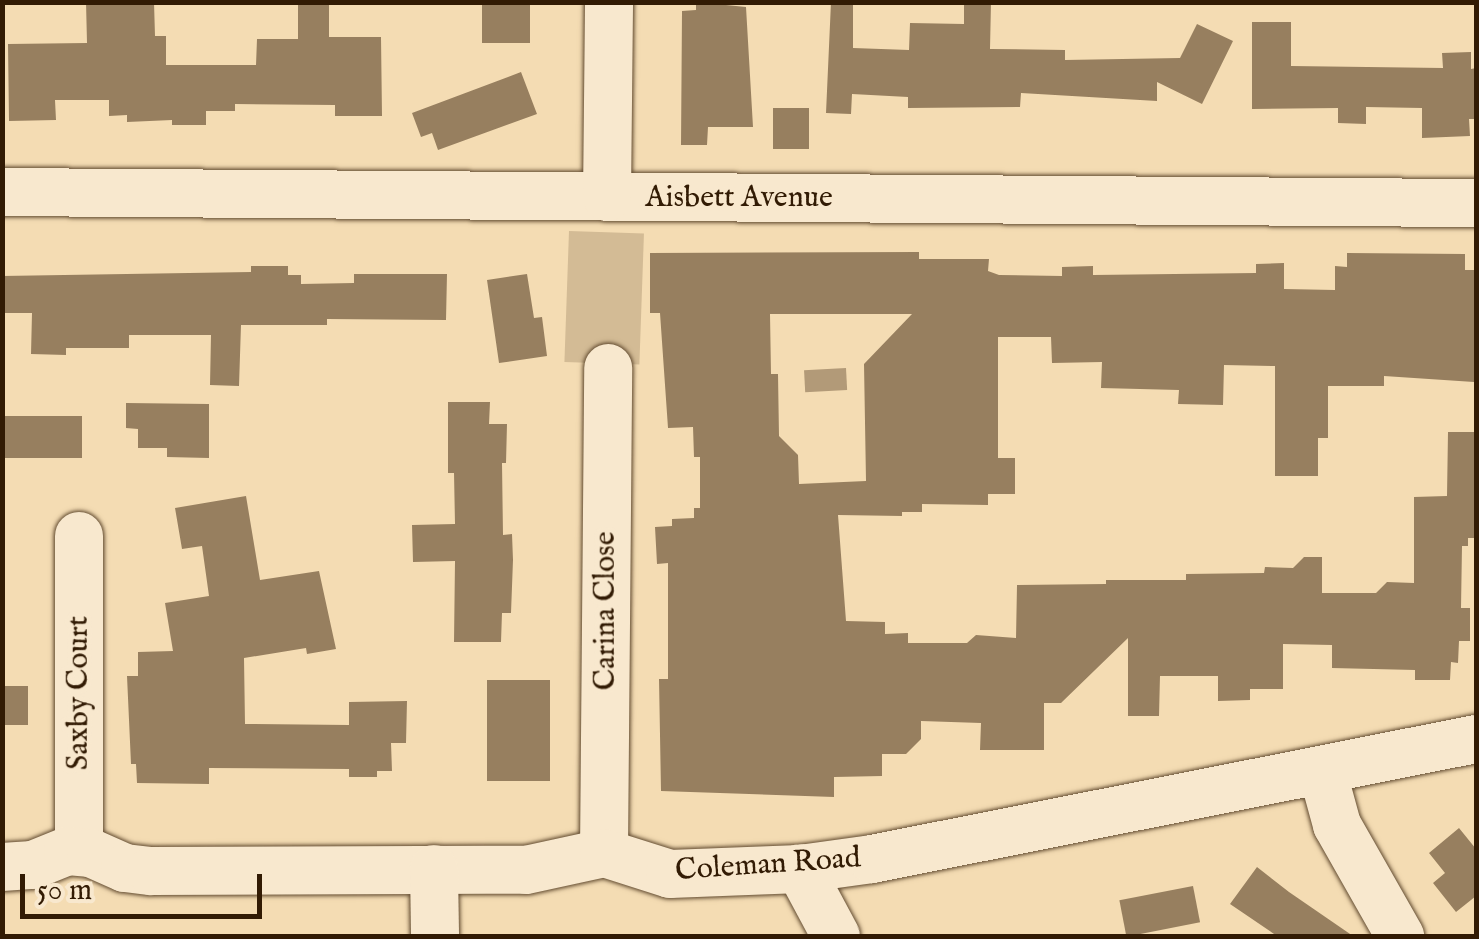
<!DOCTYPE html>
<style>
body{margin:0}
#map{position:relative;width:1479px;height:939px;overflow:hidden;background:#f4dcb3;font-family:"IM FELL English",serif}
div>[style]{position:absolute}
.green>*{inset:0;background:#d3bb95;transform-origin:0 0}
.water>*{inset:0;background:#b29a78;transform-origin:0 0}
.building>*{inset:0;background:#977f5f;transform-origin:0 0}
.roads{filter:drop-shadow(0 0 2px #624b30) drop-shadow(0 0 2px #624b30)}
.minor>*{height:48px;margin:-24px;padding:0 24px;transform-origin:24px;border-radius:24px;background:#f8e8ce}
span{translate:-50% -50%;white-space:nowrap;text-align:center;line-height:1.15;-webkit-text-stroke:10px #f8e8ce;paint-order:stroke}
.street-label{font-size:30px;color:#321b04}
.frame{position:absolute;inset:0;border:5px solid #321b04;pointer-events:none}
.scale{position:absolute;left:20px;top:874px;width:242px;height:45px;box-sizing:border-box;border:5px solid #321b04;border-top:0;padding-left:12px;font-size:30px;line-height:35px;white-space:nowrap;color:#321b04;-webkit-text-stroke:8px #f8e8ce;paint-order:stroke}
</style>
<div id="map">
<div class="green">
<div style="left:569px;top:231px;width:75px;height:131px;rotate:2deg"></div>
</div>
<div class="water">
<div style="left:846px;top:368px;width:22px;height:42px;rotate:87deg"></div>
</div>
<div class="building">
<div style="clip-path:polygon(86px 2px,154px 2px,155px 36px,166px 36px,166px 65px,256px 65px,257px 39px,298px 39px,298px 2px,329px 2px,329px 37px,381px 37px,382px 116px,335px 116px,335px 105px,235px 104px,235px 111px,206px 111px,206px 125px,172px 125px,172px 120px,127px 122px,127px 115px,109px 116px,109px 100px,55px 100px,56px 120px,9px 121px,8px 44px,87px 43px)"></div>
<div style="left:482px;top:2px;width:48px;height:41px"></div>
<div style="clip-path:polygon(696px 2px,746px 7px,753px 127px,708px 127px,707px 145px,681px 145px,682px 11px,696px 10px)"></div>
<div style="clip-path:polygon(831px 2px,853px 2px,853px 48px,909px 50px,910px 23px,964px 24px,964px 2px,991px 2px,990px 49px,1065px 50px,1065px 60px,1180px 58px,1197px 24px,1233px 41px,1202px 104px,1157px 82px,1157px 101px,1021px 93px,1020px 107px,908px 108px,908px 97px,852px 94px,851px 114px,826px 113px)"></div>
<div style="clip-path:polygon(1252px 22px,1291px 22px,1291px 66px,1443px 68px,1442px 53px,1471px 52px,1471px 69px,1476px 68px,1476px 119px,1469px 119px,1470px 136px,1422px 138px,1422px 108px,1366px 107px,1366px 124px,1338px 123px,1338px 108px,1252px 109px)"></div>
<div style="clip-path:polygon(521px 72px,537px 114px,438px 150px,432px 133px,421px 137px,412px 113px)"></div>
<div style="left:773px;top:108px;width:36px;height:41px"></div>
<div style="clip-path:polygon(evenodd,919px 252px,919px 259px,989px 259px,988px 271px,999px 275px,1062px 276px,1062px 267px,1093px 266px,1093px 275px,1256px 273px,1256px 264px,1284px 263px,1284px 289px,1335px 290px,1335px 266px,1347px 267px,1347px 253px,1465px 254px,1465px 270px,1476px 270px,1474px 382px,1384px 376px,1384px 386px,1328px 386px,1328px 438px,1318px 438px,1318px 476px,1275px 476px,1275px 366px,1224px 365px,1223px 405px,1178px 404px,1179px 390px,1101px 388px,1102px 362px,1052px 363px,1051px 337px,998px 337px,998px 458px,1015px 458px,1015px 494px,988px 494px,988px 505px,922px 504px,922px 512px,902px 512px,902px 516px,838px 515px,846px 621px,885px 622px,885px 634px,908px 633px,908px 643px,967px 643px,976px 635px,1016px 638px,1017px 585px,1106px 584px,1106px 580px,1186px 580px,1186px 574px,1264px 573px,1265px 567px,1293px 568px,1304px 557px,1322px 557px,1322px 593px,1376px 593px,1387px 582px,1414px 583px,1414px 497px,1447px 496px,1448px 432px,1476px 432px,1476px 538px,1468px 538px,1468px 546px,1462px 546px,1461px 608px,1470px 608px,1470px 641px,1459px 641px,1458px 663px,1451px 662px,1450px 680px,1415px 680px,1415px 670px,1332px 668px,1332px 645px,1283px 644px,1283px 689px,1250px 689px,1250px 700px,1218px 701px,1218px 676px,1160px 676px,1159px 716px,1128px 716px,1128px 638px,1061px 703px,1044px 703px,1044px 750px,980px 750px,981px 723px,921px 721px,921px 739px,906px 754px,882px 754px,882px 776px,834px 777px,834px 797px,661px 791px,659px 679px,668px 679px,668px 563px,657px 564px,655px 527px,672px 526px,672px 519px,694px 518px,694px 508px,700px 508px,700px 457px,694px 457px,693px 427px,668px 428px,660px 313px,650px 313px,650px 253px,919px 252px,770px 314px,912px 314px,864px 364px,866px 481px,799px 484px,798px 455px,779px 436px,778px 374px,771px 374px,770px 314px)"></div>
<div style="clip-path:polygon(251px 266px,288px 266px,288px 275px,301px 275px,301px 284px,354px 283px,354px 274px,447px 274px,446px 320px,327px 319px,327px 325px,241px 325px,239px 386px,210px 385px,211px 335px,129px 335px,129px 348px,66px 348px,66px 355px,31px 354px,32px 313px,2px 313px,2px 276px,251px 272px)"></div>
<div style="clip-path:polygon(527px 274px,534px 318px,542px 317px,547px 356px,499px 363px,487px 280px)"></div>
<div style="clip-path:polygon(448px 402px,490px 402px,489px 424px,507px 424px,506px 463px,502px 463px,503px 535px,512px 534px,513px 560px,511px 613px,502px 613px,501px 642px,454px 642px,455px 561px,413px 562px,412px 525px,455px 524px,454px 473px,448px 473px)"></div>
<div style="clip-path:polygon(126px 403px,209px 404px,209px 458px,167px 457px,167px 448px,138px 448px,138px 429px,126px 428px)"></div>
<div style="left:82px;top:416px;width:42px;height:80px;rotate:90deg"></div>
<div style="clip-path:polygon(246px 496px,260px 580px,319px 571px,336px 649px,307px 654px,306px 648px,244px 658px,245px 724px,349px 725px,349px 702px,407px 701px,406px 743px,391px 743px,392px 771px,377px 771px,377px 777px,349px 777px,349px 769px,209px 768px,209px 784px,137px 783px,136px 764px,131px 764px,127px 676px,138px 676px,138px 652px,173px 651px,165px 603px,209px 596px,202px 546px,182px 549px,175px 508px)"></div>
<div style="left:487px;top:680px;width:63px;height:101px"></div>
<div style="left:2px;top:686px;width:26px;height:39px"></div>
<div style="clip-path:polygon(1459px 828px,1476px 849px,1476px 896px,1456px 912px,1433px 883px,1445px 873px,1429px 853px)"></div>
<div style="clip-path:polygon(1257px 867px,1289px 892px,1353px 936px,1277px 936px,1230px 904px)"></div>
<div style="left:1193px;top:886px;width:37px;height:75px;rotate:79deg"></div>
</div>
<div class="roads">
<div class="minor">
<div style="left:2px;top:192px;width:1474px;rotate:0.43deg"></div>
<div style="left:607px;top:197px;width:195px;rotate:-89.4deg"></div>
<div style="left:1322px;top:770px;width:57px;rotate:74.7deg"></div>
<div style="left:1337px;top:825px;width:128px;rotate:60.4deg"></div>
<div style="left:79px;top:851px;width:315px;rotate:-90deg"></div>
<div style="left:604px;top:853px;width:485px;rotate:-89.5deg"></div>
<div style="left:2px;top:867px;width:31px;rotate:-4deg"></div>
<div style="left:33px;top:865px;width:38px;rotate:-22deg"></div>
<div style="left:68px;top:851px;width:23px;rotate:5deg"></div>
<div style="left:91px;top:853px;width:37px;rotate:24deg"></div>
<div style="left:125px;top:868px;width:26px;rotate:7deg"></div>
<div style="left:151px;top:871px;width:375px;rotate:-0.2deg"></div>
<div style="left:526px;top:870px;width:80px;rotate:-12.3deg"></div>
<div style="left:604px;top:853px;width:69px;rotate:17.7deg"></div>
<div style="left:670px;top:874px;width:130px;rotate:-2.2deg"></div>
<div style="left:800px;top:869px;width:73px;rotate:-7.9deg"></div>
<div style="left:872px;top:859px;width:616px;rotate:-11.24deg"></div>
<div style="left:434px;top:869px;width:67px;rotate:89.1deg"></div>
<div style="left:800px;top:869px;width:76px;rotate:61.8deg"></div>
</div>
</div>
<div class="street-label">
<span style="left:739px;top:198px">Aisbett Avenue</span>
<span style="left:606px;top:611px;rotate:-90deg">Carina Close</span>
<span style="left:79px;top:693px;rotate:-90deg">Saxby Court</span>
<span style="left:768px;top:865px;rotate:-4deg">Coleman Road</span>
</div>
<div class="frame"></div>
<div class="scale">50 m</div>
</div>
